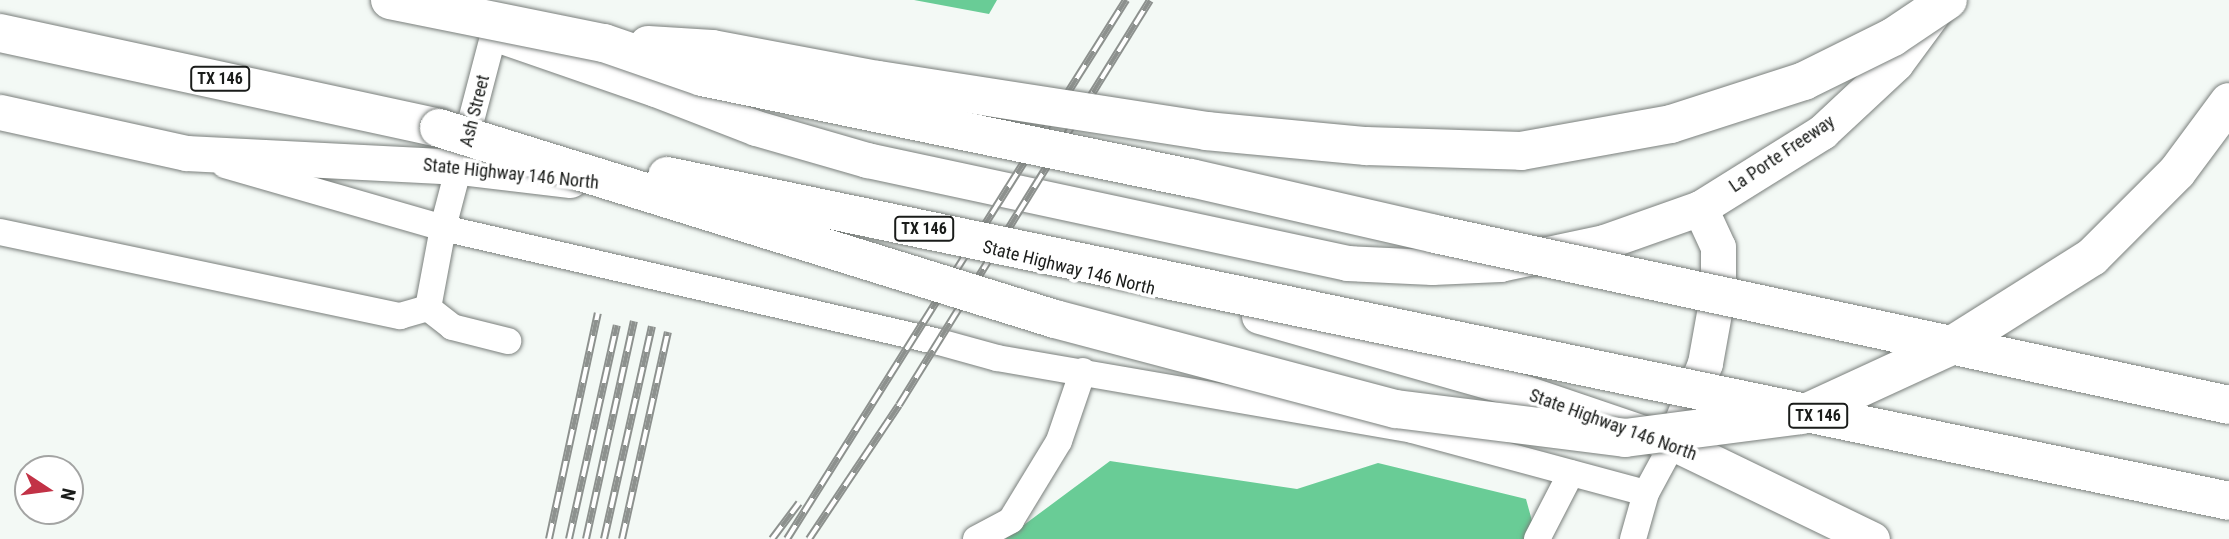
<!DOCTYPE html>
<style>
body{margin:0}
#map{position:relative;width:2229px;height:539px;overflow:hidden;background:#f3f9f5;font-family:"Roboto Condensed",sans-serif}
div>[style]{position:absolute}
.forest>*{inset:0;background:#69cc96}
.roads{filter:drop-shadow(0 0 2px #7a7f7c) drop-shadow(0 0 2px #7a7f7c)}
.minor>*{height:26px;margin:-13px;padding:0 13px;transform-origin:13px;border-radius:13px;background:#fff}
.major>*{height:35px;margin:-17.5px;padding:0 17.5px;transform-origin:17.5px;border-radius:17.5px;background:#fff}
.highway>*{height:38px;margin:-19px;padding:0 19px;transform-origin:19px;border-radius:19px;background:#fff}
.rail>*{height:8px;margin-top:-4px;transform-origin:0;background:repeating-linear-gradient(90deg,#fff 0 16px,#8d918e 0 32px);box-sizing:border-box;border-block:2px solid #8d918e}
.bridges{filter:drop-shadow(0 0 2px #7a7f7c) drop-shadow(0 0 2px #7a7f7c)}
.highway-bridge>*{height:38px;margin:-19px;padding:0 19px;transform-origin:19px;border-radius:19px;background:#fff}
span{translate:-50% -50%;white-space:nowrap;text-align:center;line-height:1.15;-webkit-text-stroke:7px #fff;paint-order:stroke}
.shield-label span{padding:2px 5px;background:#fff;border:2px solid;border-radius:5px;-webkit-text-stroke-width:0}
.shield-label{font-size:16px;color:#1a1c1a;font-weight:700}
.street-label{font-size:18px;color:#1a1c1a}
.north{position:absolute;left:14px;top:455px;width:70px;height:70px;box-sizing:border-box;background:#fff;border:2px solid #a3a4a3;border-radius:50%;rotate:103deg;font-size:19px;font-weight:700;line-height:28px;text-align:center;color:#1a1c1a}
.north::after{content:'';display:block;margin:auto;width:24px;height:32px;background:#c23246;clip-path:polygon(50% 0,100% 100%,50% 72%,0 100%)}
</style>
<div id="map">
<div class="forest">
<div style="clip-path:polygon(914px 0,997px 0,989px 14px)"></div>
<div style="clip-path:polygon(1110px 461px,1297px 489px,1378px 463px,1526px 499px,1537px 539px,1005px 539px)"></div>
</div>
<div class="roads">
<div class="minor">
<div style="left:494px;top:33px;width:202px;rotate:104.7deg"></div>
<div style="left:443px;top:228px;width:81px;rotate:100.6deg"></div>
<div style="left:428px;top:308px;width:31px;rotate:38deg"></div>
<div style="left:452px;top:327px;width:58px;rotate:14deg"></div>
<div style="left:225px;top:165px;width:227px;rotate:16.1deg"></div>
<div style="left:443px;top:228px;width:509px;rotate:12.94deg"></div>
<div style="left:939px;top:342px;width:60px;rotate:15.4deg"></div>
<div style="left:997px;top:358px;width:421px;rotate:9.8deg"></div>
<div style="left:1412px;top:430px;width:242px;rotate:15.1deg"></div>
<div style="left:0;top:232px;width:409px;rotate:11.9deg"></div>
<div style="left:400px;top:316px;width:29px;rotate:-16deg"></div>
<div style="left:976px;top:539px;width:40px;rotate:-28deg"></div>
<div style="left:1011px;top:520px;width:92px;rotate:-58.7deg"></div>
<div style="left:1059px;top:441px;width:74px;rotate:-71.1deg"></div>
<div style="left:1537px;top:539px;width:74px;rotate:-62.7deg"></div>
<div style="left:1633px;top:539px;width:48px;rotate:-74.2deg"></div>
<div style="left:1646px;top:493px;width:57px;rotate:-61.6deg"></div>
</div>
<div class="major">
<div style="left:499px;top:35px;width:165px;rotate:19.1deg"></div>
<div style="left:655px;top:89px;width:108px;rotate:21.1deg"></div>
<div style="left:756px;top:128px;width:116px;rotate:16.1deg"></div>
<div style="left:867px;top:160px;width:491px;rotate:12.1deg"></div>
<div style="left:1347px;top:263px;width:85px;rotate:2.7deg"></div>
<div style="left:1432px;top:267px;width:68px;rotate:-2.5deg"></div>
<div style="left:1500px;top:264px;width:106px;rotate:-11.9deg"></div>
<div style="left:1604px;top:242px;width:102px;rotate:-19.5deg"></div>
<div style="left:1700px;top:208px;width:144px;rotate:-31.9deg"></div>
<div style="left:1822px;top:132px;width:101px;rotate:-43deg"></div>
<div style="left:1896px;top:63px;width:61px;rotate:-53.7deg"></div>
<div style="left:0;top:112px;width:190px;rotate:12.4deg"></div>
<div style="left:186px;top:153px;width:275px;rotate:2.9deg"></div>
<div style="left:461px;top:167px;width:110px;rotate:6.8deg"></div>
<div style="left:1259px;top:316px;width:262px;rotate:15.9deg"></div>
<div style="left:1511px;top:388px;width:171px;rotate:18.8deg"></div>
<div style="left:1673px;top:443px;width:221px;rotate:25.8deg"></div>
<div style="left:1673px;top:443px;width:86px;rotate:-68.2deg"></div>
<div style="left:1705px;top:363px;width:73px;rotate:-79.8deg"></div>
<div style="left:1718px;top:291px;width:44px;rotate:-90deg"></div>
<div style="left:1718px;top:247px;width:43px;rotate:-114.8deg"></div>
</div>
<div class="highway">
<div style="left:0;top:33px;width:449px;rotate:12.2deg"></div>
</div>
</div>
<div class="rail">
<div style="left:549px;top:539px;width:231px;rotate:-77.8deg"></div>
<div style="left:569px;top:539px;width:219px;rotate:-77.4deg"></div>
<div style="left:586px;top:539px;width:223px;rotate:-77.6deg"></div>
<div style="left:604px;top:539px;width:218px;rotate:-77.3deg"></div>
<div style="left:622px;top:539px;width:212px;rotate:-77.5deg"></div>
<div style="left:772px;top:539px;width:45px;rotate:-53.1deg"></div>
<div style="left:787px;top:539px;width:637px;rotate:-57.83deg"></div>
<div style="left:809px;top:539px;width:161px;rotate:-56.1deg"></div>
<div style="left:899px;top:405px;width:476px;rotate:-58.2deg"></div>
</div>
<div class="bridges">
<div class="highway-bridge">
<div style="left:390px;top:0;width:218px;rotate:11.4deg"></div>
<div style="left:604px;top:43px;width:104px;rotate:19.1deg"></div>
<div style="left:702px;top:77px;width:499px;rotate:11.7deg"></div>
<div style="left:1191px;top:178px;width:250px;rotate:12.9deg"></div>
<div style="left:1435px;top:234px;width:812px;rotate:12.15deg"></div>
<div style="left:648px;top:45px;width:64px;rotate:3.6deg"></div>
<div style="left:712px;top:49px;width:169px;rotate:10.6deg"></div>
<div style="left:878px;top:80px;width:332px;rotate:8.8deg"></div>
<div style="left:1206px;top:131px;width:161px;rotate:5.4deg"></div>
<div style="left:1366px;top:146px;width:155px;rotate:1.8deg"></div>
<div style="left:1521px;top:151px;width:152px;rotate:-10.2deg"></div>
<div style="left:1671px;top:124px;width:140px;rotate:-17.9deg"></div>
<div style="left:1804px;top:81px;width:99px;rotate:-26.3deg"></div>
<div style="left:1893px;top:37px;width:66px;rotate:-33.9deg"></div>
<div style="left:439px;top:128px;width:645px;rotate:17.23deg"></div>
<div style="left:1055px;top:319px;width:353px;rotate:14.8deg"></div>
<div style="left:1396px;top:409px;width:231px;rotate:7.2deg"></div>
<div style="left:1625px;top:438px;width:177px;rotate:-7.4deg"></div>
<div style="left:1801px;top:415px;width:163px;rotate:-24.7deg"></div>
<div style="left:1949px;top:347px;width:169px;rotate:-32.2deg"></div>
<div style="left:2092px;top:257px;width:120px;rotate:-45deg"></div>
<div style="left:2177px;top:172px;width:87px;rotate:-53.4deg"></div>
<div style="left:667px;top:176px;width:1595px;rotate:11.75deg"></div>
</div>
</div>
<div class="shield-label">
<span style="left:220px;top:79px">TX 146</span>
<span style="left:924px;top:229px">TX 146</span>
<span style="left:1818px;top:416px">TX 146</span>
</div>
<div class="street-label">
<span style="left:475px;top:111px;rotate:-76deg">Ash Street</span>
<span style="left:1782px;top:154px;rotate:-34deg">La Porte Freeway</span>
<span style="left:511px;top:174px;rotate:6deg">State Highway 146 North</span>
<span style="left:1069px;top:268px;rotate:14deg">State Highway 146 North</span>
<span style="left:1613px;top:425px;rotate:20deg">State Highway 146 North</span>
</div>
<div class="north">N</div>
</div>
